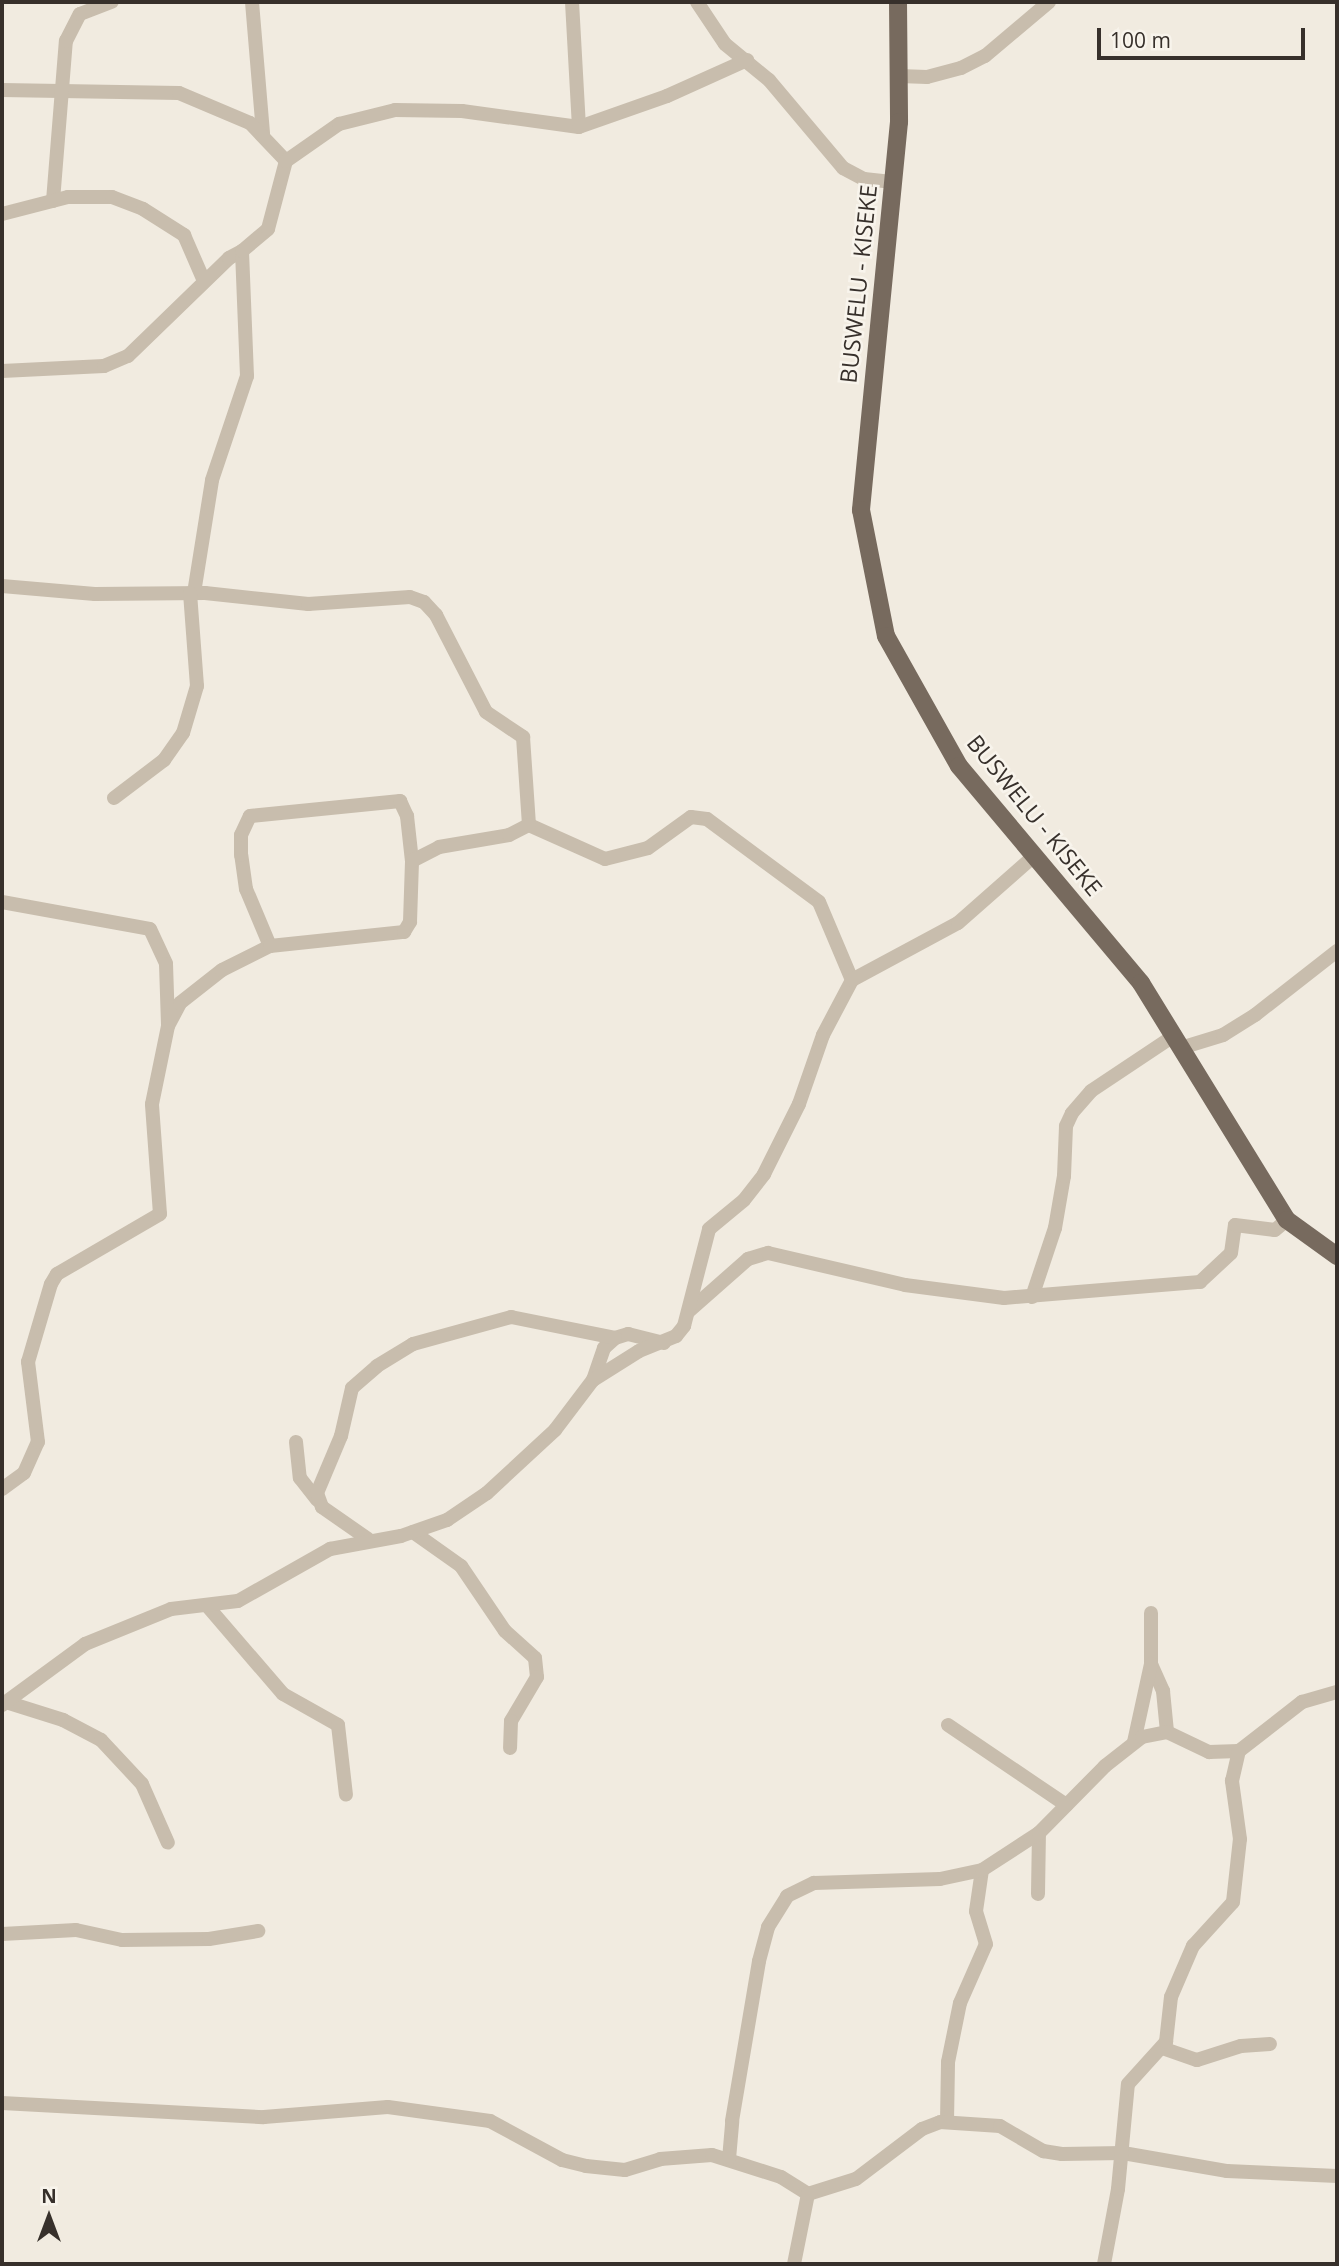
<!DOCTYPE html>
<style>
body{margin:0}
#map{position:relative;width:1339px;height:2266px;overflow:hidden;background:#f1ebe0;font-family:"Open Sans",sans-serif}
div>[style]{position:absolute}
.minor>*{height:14px;margin:-7px;padding:0 7px;transform-origin:7px;border-radius:7px;background:#c8bdad}
.major>*{height:18px;margin:-9px;padding:0 9px;transform-origin:9px;border-radius:9px;background:#776a5e}
span{translate:-50% -50%;white-space:nowrap;text-align:center;line-height:1.15;-webkit-text-stroke:5px #f8f4ec;paint-order:stroke}
.street-label{font-size:23px;color:#37302b}
.frame{position:absolute;inset:0;border:4px solid #37302b;pointer-events:none}
.north{position:absolute;left:14px;top:2182px;width:70px;height:70px;-webkit-text-stroke:5px #f8f4ec;paint-order:stroke;rotate:0deg;font-size:19px;font-weight:700;line-height:28px;text-align:center;color:#37302b}
.north::after{content:'';display:block;margin:auto;width:24px;height:32px;background:#37302b;clip-path:polygon(50% 0,100% 100%,50% 72%,0 100%)}
.scale{position:absolute;left:1097px;top:28px;width:208px;height:32px;box-sizing:border-box;border:4px solid #37302b;border-top:0;padding-left:9px;font-size:21px;line-height:24px;white-space:nowrap;color:#37302b;-webkit-text-stroke:5px #f8f4ec;paint-order:stroke}
</style>
<div id="map">
<div class="minor">
<div style="left:252px;top:2px;width:132px;rotate:85.2deg"></div>
<div style="left:572px;top:2px;width:125px;rotate:86.8deg"></div>
<div style="left:697px;top:2px;width:50px;rotate:56.3deg"></div>
<div style="left:725px;top:44px;width:57px;rotate:39.3deg"></div>
<div style="left:769px;top:80px;width:115px;rotate:49.9deg"></div>
<div style="left:843px;top:168px;width:24px;rotate:28deg"></div>
<div style="left:864px;top:179px;width:30px;rotate:6deg"></div>
<div style="left:899px;top:76px;width:28px;rotate:2deg"></div>
<div style="left:927px;top:77px;width:35px;rotate:-15deg"></div>
<div style="left:961px;top:68px;width:27px;rotate:-27deg"></div>
<div style="left:985px;top:56px;width:84px;rotate:-40.2deg"></div>
<div style="left:2px;top:90px;width:177px;rotate:1deg"></div>
<div style="left:179px;top:93px;width:77px;rotate:22.9deg"></div>
<div style="left:250px;top:123px;width:52px;rotate:46.5deg"></div>
<div style="left:53px;top:201px;width:161px;rotate:-85.4deg"></div>
<div style="left:66px;top:41px;width:30px;rotate:-63deg"></div>
<div style="left:80px;top:14px;width:34px;rotate:-21deg"></div>
<div style="left:2px;top:214px;width:68px;rotate:-14.4deg"></div>
<div style="left:68px;top:197px;width:44px"></div>
<div style="left:112px;top:197px;width:33px;rotate:21deg"></div>
<div style="left:143px;top:209px;width:49px;rotate:32.4deg"></div>
<div style="left:184px;top:235px;width:50px;rotate:66.5deg"></div>
<div style="left:2px;top:371px;width:102px;rotate:-2.8deg"></div>
<div style="left:104px;top:366px;width:26px;rotate:-23deg"></div>
<div style="left:128px;top:356px;width:141px;rotate:-44.1deg"></div>
<div style="left:229px;top:258px;width:15px;rotate:-28deg"></div>
<div style="left:2px;top:586px;width:93px;rotate:4.9deg"></div>
<div style="left:95px;top:594px;width:110px;rotate:-0.5deg"></div>
<div style="left:205px;top:593px;width:104px;rotate:6.1deg"></div>
<div style="left:308px;top:604px;width:102px;rotate:-3.9deg"></div>
<div style="left:410px;top:597px;width:15px;rotate:20deg"></div>
<div style="left:424px;top:602px;width:18px;rotate:47deg"></div>
<div style="left:436px;top:615px;width:109px;rotate:62.7deg"></div>
<div style="left:486px;top:712px;width:45px;rotate:34deg"></div>
<div style="left:523px;top:737px;width:88px;rotate:86.1deg"></div>
<div style="left:529px;top:825px;width:83px;rotate:24.1deg"></div>
<div style="left:605px;top:859px;width:44px;rotate:-14.3deg"></div>
<div style="left:648px;top:848px;width:53px;rotate:-35.8deg"></div>
<div style="left:691px;top:817px;width:16px;rotate:7deg"></div>
<div style="left:707px;top:819px;width:139px;rotate:36.5deg"></div>
<div style="left:819px;top:902px;width:85px;rotate:67.1deg"></div>
<div style="left:194px;top:593px;width:114px;rotate:-80.9deg"></div>
<div style="left:212px;top:480px;width:110px;rotate:-71.4deg"></div>
<div style="left:247px;top:376px;width:125px;rotate:-92.3deg"></div>
<div style="left:242px;top:251px;width:34px;rotate:-40deg"></div>
<div style="left:268px;top:229px;width:70px;rotate:-75.2deg"></div>
<div style="left:286px;top:161px;width:65px;rotate:-34.9deg"></div>
<div style="left:339px;top:124px;width:58px;rotate:-14deg"></div>
<div style="left:395px;top:110px;width:67px;rotate:0.9deg"></div>
<div style="left:462px;top:111px;width:118px;rotate:7.8deg"></div>
<div style="left:579px;top:127px;width:93px;rotate:-19.4deg"></div>
<div style="left:667px;top:96px;width:88px;rotate:-24.2deg"></div>
<div style="left:114px;top:798px;width:63px;rotate:-37.2deg"></div>
<div style="left:164px;top:760px;width:33px;rotate:-55deg"></div>
<div style="left:183px;top:733px;width:49px;rotate:-73.4deg"></div>
<div style="left:197px;top:686px;width:93px;rotate:-94.3deg"></div>
<div style="left:2px;top:902px;width:150px;rotate:10.3deg"></div>
<div style="left:150px;top:929px;width:38px;rotate:65deg"></div>
<div style="left:166px;top:964px;width:61px;rotate:88.1deg"></div>
<div style="left:270px;top:946px;width:62px;rotate:-112.8deg"></div>
<div style="left:246px;top:889px;width:34px;rotate:-98deg"></div>
<div style="left:241px;top:855px;width:20px;rotate:-90deg"></div>
<div style="left:241px;top:835px;width:21px;rotate:-65deg"></div>
<div style="left:250px;top:816px;width:151px;rotate:-5.7deg"></div>
<div style="left:400px;top:801px;width:17px;rotate:65deg"></div>
<div style="left:407px;top:816px;width:45px;rotate:83.7deg"></div>
<div style="left:1184px;top:1047px;width:41px;rotate:-17.1deg"></div>
<div style="left:1223px;top:1035px;width:38px;rotate:-32deg"></div>
<div style="left:1255px;top:1015px;width:104px;rotate:-38deg"></div>
<div style="left:1032px;top:1297px;width:73px;rotate:-71.6deg"></div>
<div style="left:1055px;top:1228px;width:53px;rotate:-80.2deg"></div>
<div style="left:1064px;top:1176px;width:50px;rotate:-87.7deg"></div>
<div style="left:1066px;top:1126px;width:14px;rotate:-65deg"></div>
<div style="left:1072px;top:1113px;width:29px;rotate:-49deg"></div>
<div style="left:1091px;top:1091px;width:101px;rotate:-33.7deg"></div>
<div style="left:689px;top:1311px;width:79px;rotate:-41.4deg"></div>
<div style="left:748px;top:1259px;width:21px;rotate:-17deg"></div>
<div style="left:768px;top:1253px;width:141px;rotate:13.1deg"></div>
<div style="left:905px;top:1285px;width:100px;rotate:7.5deg"></div>
<div style="left:1004px;top:1298px;width:197px;rotate:-4.7deg"></div>
<div style="left:1200px;top:1282px;width:42px;rotate:-43.1deg"></div>
<div style="left:1231px;top:1253px;width:28px;rotate:-82deg"></div>
<div style="left:1235px;top:1225px;width:40px;rotate:7.1deg"></div>
<div style="left:1275px;top:1230px;width:16px;rotate:-40deg"></div>
<div style="left:593px;top:1380px;width:34px;rotate:-71deg"></div>
<div style="left:604px;top:1348px;width:15px;rotate:-42deg"></div>
<div style="left:615px;top:1338px;width:14px;rotate:-17deg"></div>
<div style="left:628px;top:1334px;width:37px;rotate:14deg"></div>
<div style="left:296px;top:1442px;width:36px;rotate:84deg"></div>
<div style="left:300px;top:1478px;width:28px;rotate:52deg"></div>
<div style="left:2px;top:1489px;width:27px;rotate:-36deg"></div>
<div style="left:24px;top:1473px;width:34px;rotate:-66deg"></div>
<div style="left:38px;top:1442px;width:81px;rotate:-97.1deg"></div>
<div style="left:28px;top:1362px;width:81px;rotate:-73.6deg"></div>
<div style="left:51px;top:1284px;width:12px;rotate:-59deg"></div>
<div style="left:57px;top:1274px;width:119px;rotate:-30.2deg"></div>
<div style="left:160px;top:1214px;width:110px;rotate:-94.2deg"></div>
<div style="left:152px;top:1104px;width:80px;rotate:-78.4deg"></div>
<div style="left:168px;top:1026px;width:26px;rotate:-62deg"></div>
<div style="left:180px;top:1003px;width:53px;rotate:-38.2deg"></div>
<div style="left:222px;top:970px;width:54px;rotate:-26.6deg"></div>
<div style="left:270px;top:946px;width:135px;rotate:-6deg"></div>
<div style="left:404px;top:932px;width:12px;rotate:-59deg"></div>
<div style="left:410px;top:922px;width:61px;rotate:-88.1deg"></div>
<div style="left:412px;top:861px;width:30px;rotate:-27deg"></div>
<div style="left:439px;top:847px;width:71px;rotate:-9.7deg"></div>
<div style="left:509px;top:835px;width:22px;rotate:-27deg"></div>
<div style="left:413px;top:1532px;width:59px;rotate:35.3deg"></div>
<div style="left:461px;top:1566px;width:78px;rotate:55.9deg"></div>
<div style="left:505px;top:1631px;width:40px;rotate:42deg"></div>
<div style="left:535px;top:1658px;width:19px;rotate:84deg"></div>
<div style="left:537px;top:1677px;width:51px;rotate:120.6deg"></div>
<div style="left:511px;top:1721px;width:27px;rotate:92deg"></div>
<div style="left:368px;top:1539px;width:56px;rotate:-145.2deg"></div>
<div style="left:322px;top:1507px;width:15px;rotate:-110deg"></div>
<div style="left:317px;top:1493px;width:62px;rotate:-67.2deg"></div>
<div style="left:341px;top:1436px;width:49px;rotate:-77.1deg"></div>
<div style="left:352px;top:1388px;width:33px;rotate:-41deg"></div>
<div style="left:377px;top:1366px;width:42px;rotate:-31.4deg"></div>
<div style="left:413px;top:1344px;width:102px;rotate:-15.4deg"></div>
<div style="left:511px;top:1317px;width:106px;rotate:11.4deg"></div>
<div style="left:209px;top:1608px;width:113px;rotate:49.3deg"></div>
<div style="left:283px;top:1694px;width:63px;rotate:29.4deg"></div>
<div style="left:338px;top:1725px;width:70px;rotate:83.5deg"></div>
<div style="left:1151px;top:1613px;width:51px;rotate:90deg"></div>
<div style="left:1151px;top:1664px;width:30px;rotate:66deg"></div>
<div style="left:1163px;top:1691px;width:41px;rotate:84.4deg"></div>
<div style="left:6px;top:1702px;width:60px;rotate:17.5deg"></div>
<div style="left:63px;top:1720px;width:43px;rotate:27.8deg"></div>
<div style="left:101px;top:1740px;width:60px;rotate:47deg"></div>
<div style="left:142px;top:1784px;width:64px;rotate:66.2deg"></div>
<div style="left:2px;top:1705px;width:103px;rotate:-36.3deg"></div>
<div style="left:85px;top:1644px;width:93px;rotate:-22.1deg"></div>
<div style="left:171px;top:1609px;width:67px;rotate:-6.8deg"></div>
<div style="left:238px;top:1601px;width:106px;rotate:-29.5deg"></div>
<div style="left:330px;top:1549px;width:72px;rotate:-10.4deg"></div>
<div style="left:401px;top:1536px;width:49px;rotate:-19.2deg"></div>
<div style="left:447px;top:1520px;width:48px;rotate:-34deg"></div>
<div style="left:487px;top:1493px;width:93px;rotate:-42.8deg"></div>
<div style="left:555px;top:1430px;width:63px;rotate:-52.8deg"></div>
<div style="left:593px;top:1380px;width:54px;rotate:-32.2deg"></div>
<div style="left:639px;top:1351px;width:40px;rotate:-22deg"></div>
<div style="left:676px;top:1336px;width:13px;rotate:-51deg"></div>
<div style="left:684px;top:1326px;width:100px;rotate:-75.5deg"></div>
<div style="left:709px;top:1229px;width:45px;rotate:-39.6deg"></div>
<div style="left:744px;top:1200px;width:33px;rotate:-52deg"></div>
<div style="left:764px;top:1174px;width:78px;rotate:-63.4deg"></div>
<div style="left:799px;top:1104px;width:73px;rotate:-70.8deg"></div>
<div style="left:823px;top:1035px;width:62px;rotate:-62.2deg"></div>
<div style="left:852px;top:980px;width:120px;rotate:-28.3deg"></div>
<div style="left:958px;top:923px;width:101px;rotate:-41.4deg"></div>
<div style="left:948px;top:1725px;width:143px;rotate:34.1deg"></div>
<div style="left:1134px;top:1742px;width:80px;rotate:-77.7deg"></div>
<div style="left:1038px;top:1894px;width:61px;rotate:-89.1deg"></div>
<div style="left:2px;top:1934px;width:74px;rotate:-3.1deg"></div>
<div style="left:76px;top:1930px;width:47px;rotate:12.3deg"></div>
<div style="left:122px;top:1940px;width:87px;rotate:-0.7deg"></div>
<div style="left:209px;top:1939px;width:50px;rotate:-9.3deg"></div>
<div style="left:1162px;top:2048px;width:37px;rotate:19deg"></div>
<div style="left:1197px;top:2060px;width:46px;rotate:-17.7deg"></div>
<div style="left:1241px;top:2046px;width:29px;rotate:-4deg"></div>
<div style="left:2px;top:2103px;width:262px;rotate:3.1deg"></div>
<div style="left:264px;top:2117px;width:124px;rotate:-4.6deg"></div>
<div style="left:388px;top:2107px;width:103px;rotate:7.8deg"></div>
<div style="left:490px;top:2121px;width:82px;rotate:28.4deg"></div>
<div style="left:562px;top:2160px;width:25px;rotate:14deg"></div>
<div style="left:586px;top:2166px;width:39px;rotate:6deg"></div>
<div style="left:625px;top:2170px;width:37px;rotate:-17deg"></div>
<div style="left:660px;top:2159px;width:52px;rotate:-4.4deg"></div>
<div style="left:712px;top:2155px;width:72px;rotate:17.7deg"></div>
<div style="left:781px;top:2177px;width:32px;rotate:32deg"></div>
<div style="left:947px;top:2121px;width:59px;rotate:-89deg"></div>
<div style="left:948px;top:2062px;width:60px;rotate:-78.5deg"></div>
<div style="left:960px;top:2003px;width:64px;rotate:-66.2deg"></div>
<div style="left:986px;top:1944px;width:34px;rotate:-107deg"></div>
<div style="left:976px;top:1911px;width:41px;rotate:-81.7deg"></div>
<div style="left:729px;top:2159px;width:38px;rotate:-85deg"></div>
<div style="left:732px;top:2121px;width:162px;rotate:-80.4deg"></div>
<div style="left:759px;top:1961px;width:35px;rotate:-75deg"></div>
<div style="left:768px;top:1927px;width:36px;rotate:-58deg"></div>
<div style="left:787px;top:1896px;width:30px;rotate:-26deg"></div>
<div style="left:814px;top:1883px;width:126px;rotate:-1.8deg"></div>
<div style="left:940px;top:1879px;width:43px;rotate:-12.1deg"></div>
<div style="left:982px;top:1870px;width:68px;rotate:-33deg"></div>
<div style="left:1039px;top:1833px;width:94px;rotate:-45.4deg"></div>
<div style="left:1105px;top:1766px;width:47px;rotate:-38.1deg"></div>
<div style="left:1142px;top:1737px;width:25px;rotate:-11deg"></div>
<div style="left:1167px;top:1732px;width:47px;rotate:25.5deg"></div>
<div style="left:1209px;top:1752px;width:30px;rotate:-2deg"></div>
<div style="left:1239px;top:1751px;width:80px;rotate:-37.9deg"></div>
<div style="left:1302px;top:1702px;width:36px;rotate:-16deg"></div>
<div style="left:794px;top:2264px;width:71px;rotate:-78.7deg"></div>
<div style="left:808px;top:2194px;width:50px;rotate:-17.4deg"></div>
<div style="left:856px;top:2179px;width:83px;rotate:-37.1deg"></div>
<div style="left:922px;top:2129px;width:19px;rotate:-21deg"></div>
<div style="left:940px;top:2122px;width:60px;rotate:3.8deg"></div>
<div style="left:1000px;top:2126px;width:50px;rotate:30.2deg"></div>
<div style="left:1043px;top:2151px;width:19px;rotate:9deg"></div>
<div style="left:1062px;top:2154px;width:61px;rotate:-0.9deg"></div>
<div style="left:1123px;top:2153px;width:106px;rotate:9.8deg"></div>
<div style="left:1227px;top:2171px;width:110px;rotate:2.6deg"></div>
<div style="left:1104px;top:2264px;width:76px;rotate:-79.4deg"></div>
<div style="left:1118px;top:2189px;width:105px;rotate:-84.6deg"></div>
<div style="left:1128px;top:2084px;width:57px;rotate:-47.9deg"></div>
<div style="left:1166px;top:2042px;width:45px;rotate:-83.7deg"></div>
<div style="left:1171px;top:1997px;width:56px;rotate:-66.7deg"></div>
<div style="left:1193px;top:1946px;width:59px;rotate:-47.7deg"></div>
<div style="left:1233px;top:1902px;width:63px;rotate:-83.7deg"></div>
<div style="left:1240px;top:1839px;width:59px;rotate:-97.9deg"></div>
<div style="left:1232px;top:1781px;width:31px;rotate:-77deg"></div>
</div>
<div class="major">
<div style="left:898px;top:2px;width:120px;rotate:89.5deg"></div>
<div style="left:899px;top:122px;width:390px;rotate:95.6deg"></div>
<div style="left:861px;top:510px;width:128px;rotate:78.8deg"></div>
<div style="left:886px;top:636px;width:149px;rotate:60.7deg"></div>
<div style="left:959px;top:766px;width:283px;rotate:50deg"></div>
<div style="left:1141px;top:983px;width:278px;rotate:58.4deg"></div>
<div style="left:1287px;top:1220px;width:62px;rotate:35.8deg"></div>
</div>
<div class="street-label">
<span style="left:858px;top:284px;rotate:-84deg">BUSWELU - KISEKE</span>
<span style="left:1035px;top:815px;rotate:51deg">BUSWELU - KISEKE</span>
</div>
<div class="frame"></div>
<div class="north">N</div>
<div class="scale">100 m</div>
</div>
